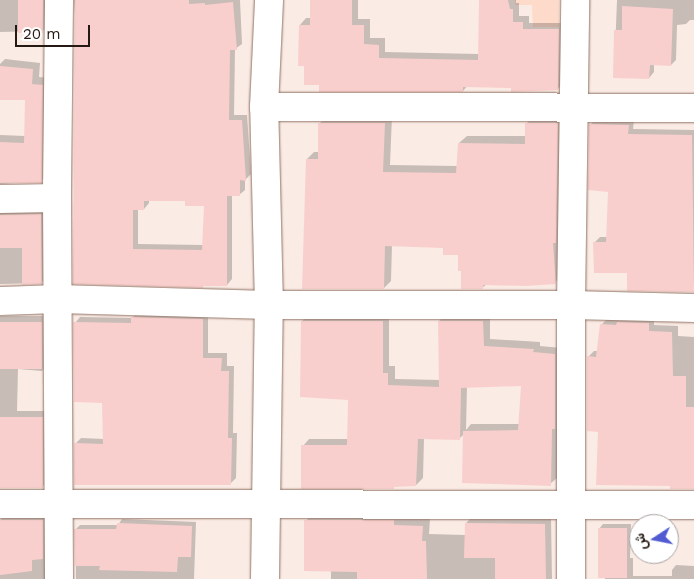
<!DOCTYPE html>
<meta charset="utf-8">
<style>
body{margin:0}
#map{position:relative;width:694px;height:579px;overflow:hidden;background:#faebe5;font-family:"Work Sans",Vazirmatn,sans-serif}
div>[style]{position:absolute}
.built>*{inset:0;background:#fddaca}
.shadow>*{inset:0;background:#0003}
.building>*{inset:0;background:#f9cfcd;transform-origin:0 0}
.roads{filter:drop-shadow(0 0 1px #927364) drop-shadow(0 0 1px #927364)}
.minor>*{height:28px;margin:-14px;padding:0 14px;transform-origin:14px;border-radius:14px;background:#fff}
span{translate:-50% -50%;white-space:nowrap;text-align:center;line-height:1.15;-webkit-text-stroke:4px #fff;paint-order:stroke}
.north{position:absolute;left:629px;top:514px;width:50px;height:50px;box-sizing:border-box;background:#fff;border:1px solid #a8a3a1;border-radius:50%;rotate:259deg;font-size:14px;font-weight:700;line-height:20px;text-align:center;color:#251913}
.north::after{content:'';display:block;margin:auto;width:18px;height:22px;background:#525cd2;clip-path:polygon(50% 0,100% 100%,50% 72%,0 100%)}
.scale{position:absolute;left:15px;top:25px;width:75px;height:22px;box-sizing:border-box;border:2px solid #251913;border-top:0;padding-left:6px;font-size:15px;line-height:18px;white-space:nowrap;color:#251913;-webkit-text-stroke:4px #fff;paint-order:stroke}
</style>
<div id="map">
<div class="built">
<div style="clip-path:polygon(515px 0,559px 0,559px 27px,533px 27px,532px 5px,515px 5px)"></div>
</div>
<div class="shadow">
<div style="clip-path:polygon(0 0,48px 0,48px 26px,43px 31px,0 32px)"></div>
<div style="clip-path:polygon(evenodd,74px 0,240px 0,242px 44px,235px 49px,234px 115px,247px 115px,251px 174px,245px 180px,245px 190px,239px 195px,232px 195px,232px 279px,227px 285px,74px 283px,76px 32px,74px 0,149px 199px,186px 200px,205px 205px,204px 245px,138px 244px,138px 209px,144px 209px,149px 203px,149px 199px)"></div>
<div style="clip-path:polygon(311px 0,358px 0,358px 19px,370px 19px,370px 38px,385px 38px,385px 52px,479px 54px,480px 0,516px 0,516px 3px,519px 3px,519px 16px,529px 16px,529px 23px,565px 23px,564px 82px,558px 89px,468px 85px,463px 91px,320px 84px,305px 65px,300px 25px,306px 18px,311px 18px)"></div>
<div style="clip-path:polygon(617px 0,694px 0,694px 20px,690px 20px,686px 24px,677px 25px,676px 60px,671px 65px,654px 64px,654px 72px,649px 78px,614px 77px)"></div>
<div style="clip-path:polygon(5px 59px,40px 63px,39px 77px,49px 78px,48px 174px,41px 181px,0 184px,0 135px,25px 136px,27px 99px,0 98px,0 64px)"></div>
<div style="clip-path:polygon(327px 116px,392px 116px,390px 165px,458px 166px,459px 143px,467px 136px,526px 136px,526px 124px,534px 116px,565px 116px,563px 275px,555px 282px,487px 284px,482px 288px,462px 270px,459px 254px,444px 246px,392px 245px,391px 281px,384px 288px,307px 159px,314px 152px,319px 152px,320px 123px)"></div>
<div style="clip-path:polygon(596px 119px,634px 120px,633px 129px,694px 130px,694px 284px,628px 282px,628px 272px,595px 242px,600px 237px,608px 237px,609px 191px,590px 125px)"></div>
<div style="clip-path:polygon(0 206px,48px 208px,48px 276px,41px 283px,0 284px)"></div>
<div style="clip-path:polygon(138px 312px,208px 314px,208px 353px,227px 353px,227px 366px,234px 366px,233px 433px,237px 433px,236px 478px,230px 484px,75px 444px,81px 438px,104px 439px,103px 402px,75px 323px,80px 317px,132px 318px)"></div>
<div style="clip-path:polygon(evenodd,309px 314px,389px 314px,389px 366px,395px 366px,395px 379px,441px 380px,439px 321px,446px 314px,490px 314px,490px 339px,540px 342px,540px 346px,562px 348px,557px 478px,550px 484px,464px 434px,459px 439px,424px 438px,423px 478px,416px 485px,395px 486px,303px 446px,309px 439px,348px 439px,349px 398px,302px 321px,309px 314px,522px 385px,519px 424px,471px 424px,466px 430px,467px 386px,522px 385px)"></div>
<div style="clip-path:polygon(0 316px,48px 316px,48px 364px,42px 371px,18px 369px,17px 411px,48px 411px,49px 481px,42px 487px,0 485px)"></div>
<div style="clip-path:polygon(654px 317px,654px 325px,678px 326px,678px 336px,694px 337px,694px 489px,671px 485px,599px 431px,588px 357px,594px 351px,598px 351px,601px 325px,607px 319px)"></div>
<div style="clip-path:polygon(313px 513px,430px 519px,429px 534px,466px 535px,466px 523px,473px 516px,551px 517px,552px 579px,331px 579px,331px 570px,306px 521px)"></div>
<div style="clip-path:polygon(6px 516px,47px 516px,49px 579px,0 579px,0 520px)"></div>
<div style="clip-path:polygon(122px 519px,196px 522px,194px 579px,76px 579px,76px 529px,80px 525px,118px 525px)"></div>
<div style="clip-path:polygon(603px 524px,631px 524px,630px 558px,633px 558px,633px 576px,672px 576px,672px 570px,676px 565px,694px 566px,694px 579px,605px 579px,599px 529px)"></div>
</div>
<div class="building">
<div style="left:18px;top:0;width:25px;height:33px"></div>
<div style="clip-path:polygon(evenodd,75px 0,189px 0,189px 4px,205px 3px,205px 5px,233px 2px,237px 50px,230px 50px,229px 120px,242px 120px,246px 181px,240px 180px,240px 196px,227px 196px,227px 286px,203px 286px,203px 288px,73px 284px,75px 0,144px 201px,185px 201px,185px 206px,204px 206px,202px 250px,133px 249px,133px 210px,144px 210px,144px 201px)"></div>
<div style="clip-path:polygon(310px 0,352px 0,352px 25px,364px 25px,364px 44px,379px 45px,379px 58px,478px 60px,479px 0,508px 0,510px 9px,513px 9px,513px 22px,523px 22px,523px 29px,559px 29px,558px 90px,511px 92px,511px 88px,463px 87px,463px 92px,319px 92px,319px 85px,304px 85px,304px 66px,298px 66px,299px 25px,310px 25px)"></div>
<div style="clip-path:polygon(622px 6px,673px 9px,671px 66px,650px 65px,649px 79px,613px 78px,614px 30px,622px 30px)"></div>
<div style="clip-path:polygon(0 66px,33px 69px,32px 84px,43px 85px,42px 183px,0 183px,0 142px,24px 143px,25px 100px,0 100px)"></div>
<div style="clip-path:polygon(318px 123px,385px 123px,383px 172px,456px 173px,458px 143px,525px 144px,525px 123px,558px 123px,556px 243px,553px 243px,556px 284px,526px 286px,483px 285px,483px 289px,461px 289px,461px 271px,458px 271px,458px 255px,443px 255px,443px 248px,385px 246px,384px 289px,302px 289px,306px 159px,318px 159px)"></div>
<div style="clip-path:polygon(589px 124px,629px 125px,628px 134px,692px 135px,694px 292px,627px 291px,627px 273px,594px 273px,593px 242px,606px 242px,608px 192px,588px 190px)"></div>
<div style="clip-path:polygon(41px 214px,42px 284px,22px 285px,22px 248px,0 248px,0 215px)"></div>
<div style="clip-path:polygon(131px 317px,203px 319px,203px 358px,222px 358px,221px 371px,229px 371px,228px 438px,232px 438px,231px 485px,74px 485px,74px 443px,103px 444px,102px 403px,74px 402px,73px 322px,131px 323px)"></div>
<div style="clip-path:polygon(301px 321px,383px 321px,383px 373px,388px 373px,388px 385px,439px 387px,438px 321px,483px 321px,484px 346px,534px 349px,533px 352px,555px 354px,555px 429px,552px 429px,551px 486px,462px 483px,463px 431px,518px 430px,521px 386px,461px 388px,460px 440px,418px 439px,416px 486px,394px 487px,394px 489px,301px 489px,301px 445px,347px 445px,348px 400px,300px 397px)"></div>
<div style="left:0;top:322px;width:42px;height:47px"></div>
<div style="clip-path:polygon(617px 322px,649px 323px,649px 331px,672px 332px,673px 376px,686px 376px,686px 407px,694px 407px,694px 489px,670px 489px,670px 486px,596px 485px,598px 432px,587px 431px,587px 356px,596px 357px,600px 324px,616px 325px)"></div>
<div style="left:0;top:417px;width:43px;height:71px"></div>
<div style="clip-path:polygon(0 520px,43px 520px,43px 559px,32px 560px,32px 571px,0 575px)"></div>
<div style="clip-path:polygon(304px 520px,394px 520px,394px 525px,423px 526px,422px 541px,426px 541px,427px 579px,357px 579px,357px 572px,304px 571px)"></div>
<div style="clip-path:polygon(117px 523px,192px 526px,191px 557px,178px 557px,177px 572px,99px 570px,100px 566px,75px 566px,74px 529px,116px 529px)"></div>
<div style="clip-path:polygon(465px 523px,545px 524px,546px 579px,495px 579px,495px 558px,464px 558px)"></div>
<div style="left:598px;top:528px;width:29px;height:50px"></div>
</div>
<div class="roads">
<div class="minor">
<div style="left:59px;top:0;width:198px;rotate:90.6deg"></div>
<div style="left:57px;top:198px;width:381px;rotate:89.7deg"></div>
<div style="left:264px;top:107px;width:430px;rotate:0.1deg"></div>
<div style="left:0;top:199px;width:57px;rotate:-1deg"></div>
<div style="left:0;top:301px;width:58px;rotate:-2deg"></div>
<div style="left:58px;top:299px;width:211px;rotate:1.6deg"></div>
<div style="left:269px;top:305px;width:302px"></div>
<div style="left:571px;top:305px;width:123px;rotate:1.4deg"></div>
<div style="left:0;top:504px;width:694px;rotate:0.08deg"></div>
<div style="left:265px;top:579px;width:274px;rotate:-89.2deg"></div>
<div style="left:269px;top:305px;width:198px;rotate:-91.4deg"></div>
<div style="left:264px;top:107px;width:107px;rotate:-87.3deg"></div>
<div style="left:571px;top:579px;width:274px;rotate:-90deg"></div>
<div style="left:571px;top:305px;width:305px;rotate:-89.2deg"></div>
</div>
</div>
<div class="north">ش</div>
<div class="scale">20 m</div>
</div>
